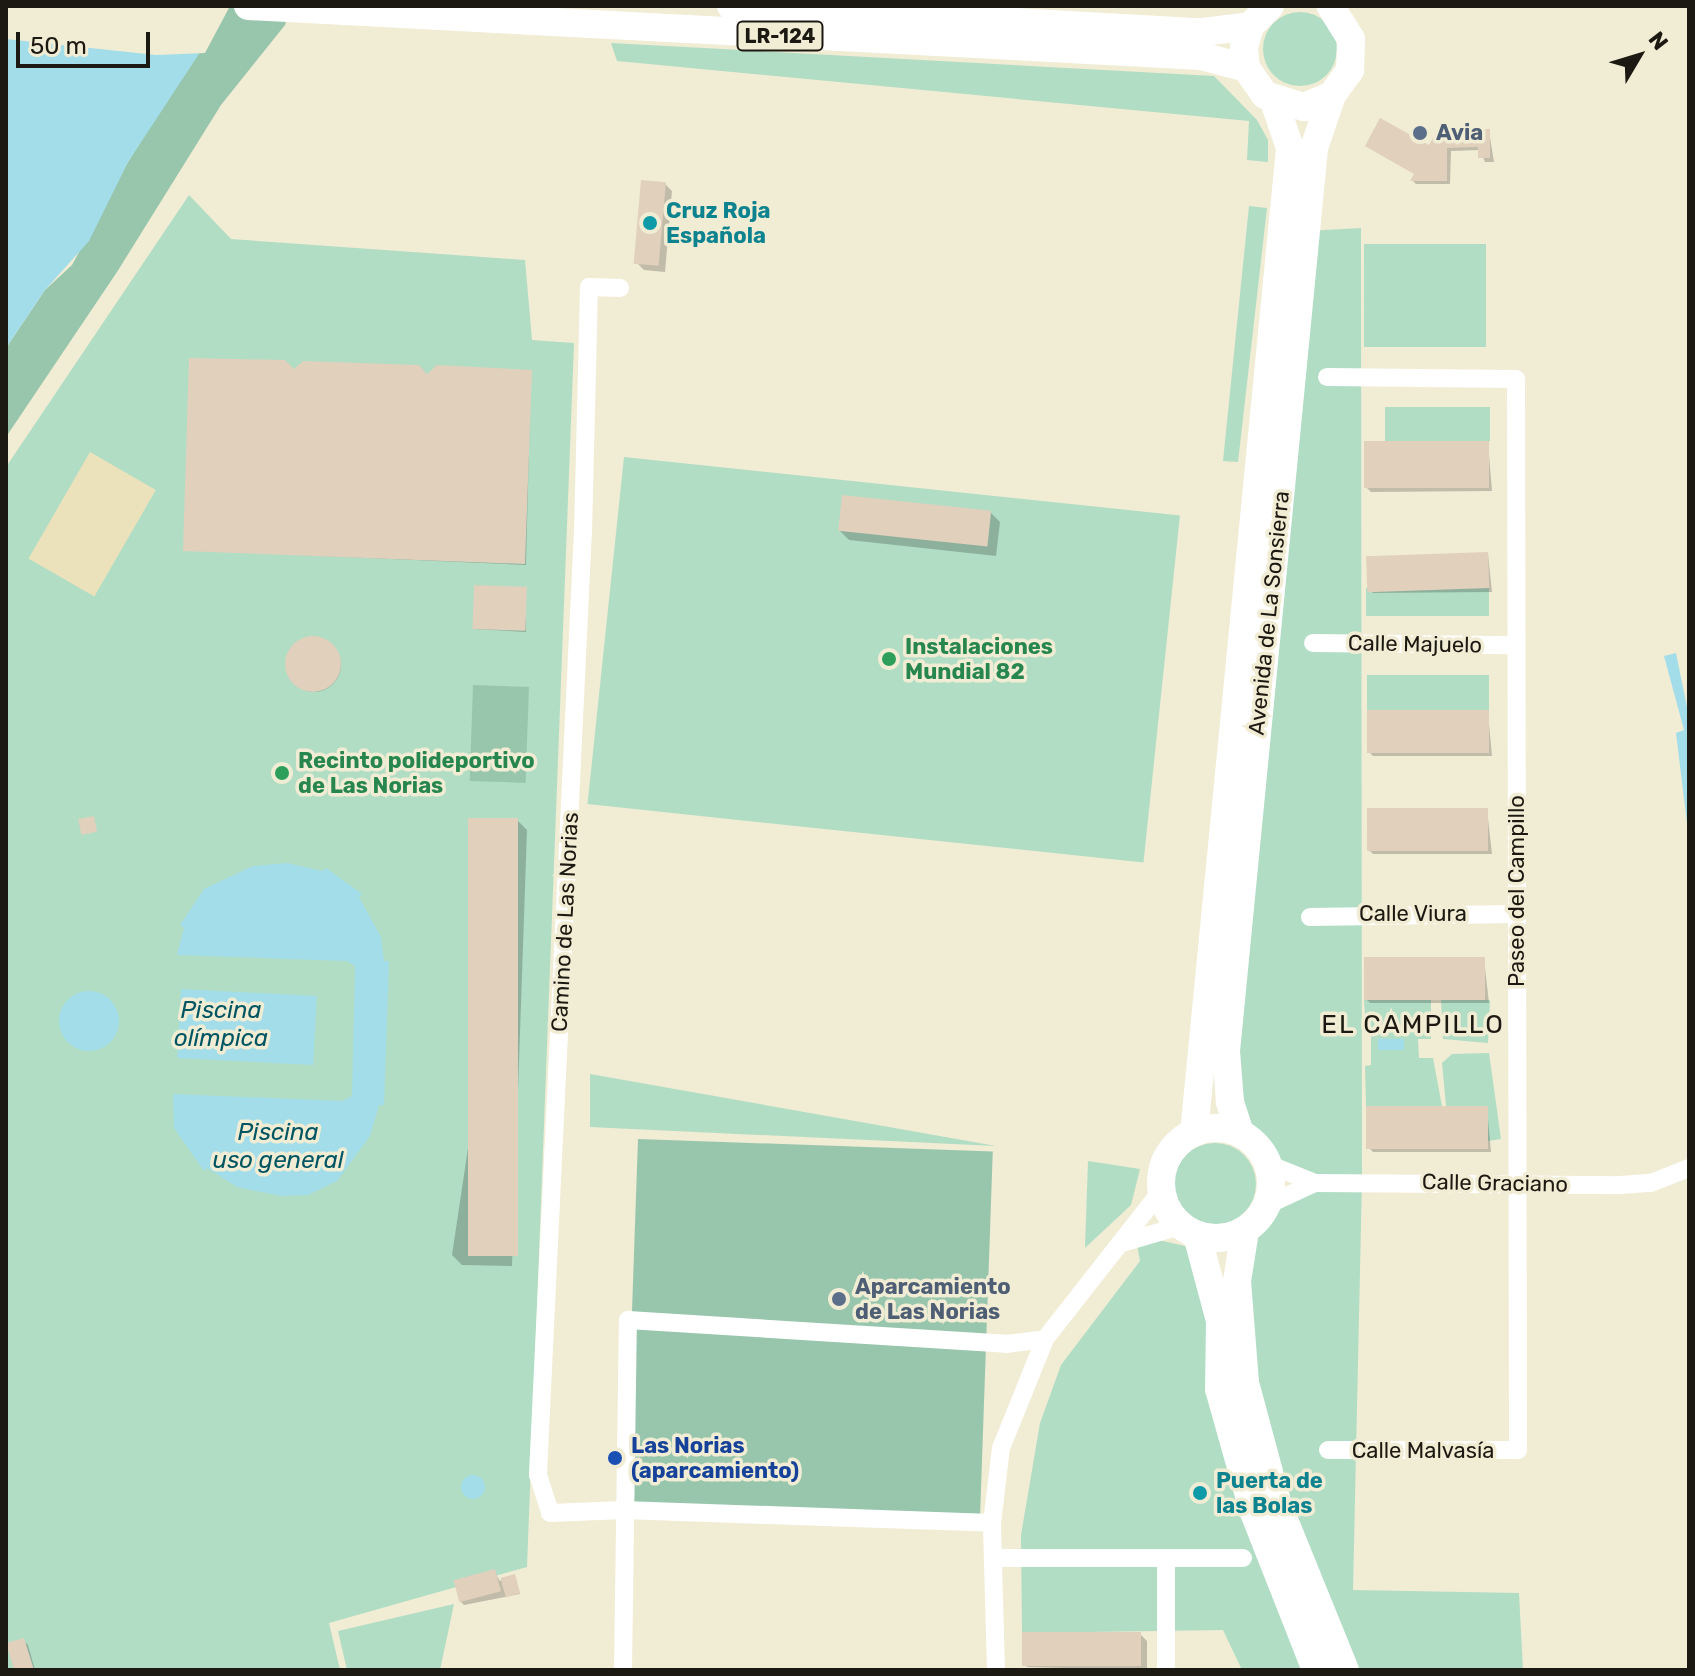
<!DOCTYPE html>
<meta charset="utf-8">
<style>
body{margin:0}
#map{position:relative;width:1695px;height:1676px;overflow:hidden;background:#f1ecd4;font-family:Rubik,sans-serif}
div>[style]{position:absolute}
.green>*{inset:0;background:#b1ddc5;transform-origin:0 0}
.round{border-radius:50%}
.forest>*{inset:0;background:#98c6ad;transform-origin:0 0}
.sand>*{inset:0;background:#ebe2bc;transform-origin:0 0}
.water>*{inset:0;background:#a3dde9;transform-origin:0 0}
.pier>*{inset:0;background:#f1ecd4}
.shadow>*{inset:0;background:#0003}
.building>*{inset:0;background:#e0d0bc;transform-origin:0 0}
.street>*{height:18px;margin:-9px;padding:0 9px;transform-origin:9px;border-radius:9px;background:#fff}
.primary>*{height:28px;margin:-14px;padding:0 14px;transform-origin:14px;border-radius:14px;background:#fff}
.primary>.ring{margin:-14px;padding:0;box-sizing:content-box;background:none;border:28px solid #fff;border-radius:50%}
.dots>*{width:22px;height:22px;translate:-50% -50%;box-sizing:border-box;border:4px solid #f1ecd4;border-radius:50%}
span{translate:-50% -50%;white-space:nowrap;text-align:center;line-height:1.15;-webkit-text-stroke:7px #f1ecd4;paint-order:stroke}
.shield-label span{padding:2px 6px;background:#f1ecd4;border:2px solid;border-radius:6px;-webkit-text-stroke-width:0}
.shield-label{font-size:20px;color:#1b1911;font-weight:700}
.service-label{font-size:22px;color:#4e5e75;font-weight:700}
.left{translate:0 -50%;text-align:left}
.culture-label{font-size:22px;color:#0d838f;font-weight:700}
.street-label{font-size:22px;color:#1b1911}
.leisure-label{font-size:22px;color:#27864d;font-weight:700}
.transit-label{font-size:22px;color:#164399;font-weight:700}
.water-label{font-size:24px;color:#005562;font-style:italic}
.quarter-label{font-size:26px;color:#1b1911;letter-spacing:2px}
.frame{position:absolute;inset:0;border:8px solid #1b1911;pointer-events:none}
.north{position:absolute;left:1599px;top:16px;width:80px;height:80px;-webkit-text-stroke:6px #f1ecd4;paint-order:stroke;rotate:52deg;font-size:22px;font-weight:700;line-height:32px;text-align:center;color:#1b1911}
.north::after{content:'';display:block;margin:auto;width:28px;height:36px;background:#1b1911;clip-path:polygon(50% 0,100% 100%,50% 72%,0 100%)}
.scale{position:absolute;left:16px;top:32px;width:134px;height:36px;box-sizing:border-box;border:4px solid #1b1911;border-top:0;padding-left:10px;font-size:24px;line-height:28px;white-space:nowrap;color:#1b1911;-webkit-text-stroke:6px #f1ecd4;paint-order:stroke}
</style>
<div id="map">
<div class="green">
<div class="round" style="left:1263px;top:12px;width:74px;height:74px"></div>
<div style="clip-path:polygon(611px 43px,1214px 76px,1257px 120px,1268px 140px,1268px 162px,1247px 160px,1249px 121px,617px 61px)"></div>
<div style="clip-path:polygon(189px 195px,231px 239px,525px 260px,532px 340px,574px 343px,527px 1567px,329px 1623px,340px 1670px,6px 1670px,6px 467px)"></div>
<div style="clip-path:polygon(1249px 206px,1267px 208px,1238px 462px,1223px 461px)"></div>
<div style="clip-path:polygon(1361px 228px,1362px 1180px,1353px 1590px,1519px 1593px,1523px 1670px,1345px 1670px,1245px 1383px,1245px 1231px,1267px 1205px,1314px 1184px,1268px 1164px,1230px 1102px,1306px 231px)"></div>
<div style="left:1364px;top:244px;width:122px;height:103px"></div>
<div style="left:1385px;top:407px;width:105px;height:34px"></div>
<div style="left:624px;top:457px;width:559px;height:349px;rotate:6deg"></div>
<div style="left:1489px;top:588px;width:28px;height:123px;rotate:90deg"></div>
<div style="left:1367px;top:675px;width:122px;height:35px"></div>
<div style="clip-path:polygon(1431px 999px,1431px 1039px,1418px 1039px,1419px 1058px,1433px 1058px,1442px 1106px,1366px 1106px,1365px 1066px,1371px 1065px,1371px 1032px,1366px 1031px,1364px 1000px)"></div>
<div style="clip-path:polygon(1441px 999px,1490px 1000px,1488px 1043px,1443px 1039px)"></div>
<div style="clip-path:polygon(1489px 1053px,1501px 1139px,1488px 1141px,1488px 1106px,1446px 1106px,1442px 1063px,1452px 1054px)"></div>
<div style="clip-path:polygon(590px 1074px,996px 1146px,590px 1127px)"></div>
<div class="round" style="left:1174px;top:1143px;width:82px;height:82px"></div>
<div style="clip-path:polygon(1088px 1161px,1140px 1169px,1131px 1205px,1085px 1248px)"></div>
<div style="clip-path:polygon(1154px 1239px,1185px 1246px,1197px 1267px,1316px 1670px,1242px 1670px,1223px 1630px,1022px 1633px,1021px 1535px,1040px 1423px,1061px 1365px,1140px 1261px,1137px 1245px)"></div>
<div style="clip-path:polygon(454px 1604px,440px 1670px,347px 1670px,338px 1631px)"></div>
</div>
<div class="forest">
<div style="clip-path:polygon(226px 6px,291px 6px,285px 25px,221px 105px,117px 272px,6px 437px,6px 348px,45px 290px,72px 265px,128px 162px)"></div>
<div style="left:473px;top:685px;width:56px;height:96px;rotate:2deg"></div>
<div style="left:638px;top:1139px;width:355px;height:371px;rotate:2deg"></div>
</div>
<div class="sand">
<div style="left:90px;top:452px;width:76px;height:123px;rotate:30deg"></div>
</div>
<div class="water">
<div style="clip-path:polygon(6px 6px,212px 34px,128px 162px,89px 241px,45px 290px,6px 348px)"></div>
<div style="clip-path:polygon(1676px 653px,1689px 717px,1689px 840px,1676px 733px,1684px 730px,1664px 656px)"></div>
<div style="clip-path:polygon(287px 863px,322px 871px,326px 868px,362px 894px,359px 897px,381px 937px,384px 961px,389px 961px,384px 1105px,379px 1105px,370px 1136px,337px 1181px,308px 1195px,281px 1196px,237px 1187px,207px 1168px,204px 1171px,174px 1128px,173px 1094px,342px 1101px,352px 1096px,355px 966px,347px 961px,177px 955px,184px 928px,180px 925px,204px 889px,253px 866px)"></div>
<div style="left:181px;top:989px;width:136px;height:69px;rotate:3deg"></div>
<div class="round" style="left:59px;top:991px;width:60px;height:60px"></div>
<div style="left:1404px;top:1039px;width:11px;height:26px;rotate:90deg"></div>
<div class="round" style="left:461px;top:1475px;width:24px;height:24px"></div>
</div>
<div class="pier">
<div style="clip-path:polygon(6px 6px,230px 6px,205px 53px,156px 55px,6px 39px)"></div>
</div>
<div class="shadow">
<div style="clip-path:polygon(1447px 123px,1451px 132px,1489px 131px,1494px 162px,1485px 162px,1480px 150px,1451px 151px,1450px 184px,1416px 184px,1412px 180px)"></div>
<div style="clip-path:polygon(665px 184px,672px 191px,665px 272px,644px 270px,637px 263px)"></div>
<div style="clip-path:polygon(531px 371px,526px 565px,185px 550px,294px 372px,427px 376px)"></div>
<div style="clip-path:polygon(1488px 443px,1492px 491px,1371px 492px,1366px 487px)"></div>
<div style="clip-path:polygon(990px 512px,1000px 522px,996px 556px,849px 540px,839px 530px)"></div>
<div style="clip-path:polygon(1488px 554px,1492px 592px,1373px 593px,1368px 588px)"></div>
<div style="clip-path:polygon(526px 589px,526px 632px,473px 629px)"></div>
<div class="round" style="left:287px;top:638px;width:54px;height:54px"></div>
<div style="clip-path:polygon(1488px 713px,1492px 756px,1373px 756px,1369px 752px)"></div>
<div style="clip-path:polygon(1487px 810px,1492px 854px,1373px 854px,1369px 850px)"></div>
<div style="clip-path:polygon(517px 820px,527px 830px,512px 1266px,462px 1265px,452px 1255px)"></div>
<div style="clip-path:polygon(1484px 959px,1489px 1003px,1370px 1003px,1366px 999px)"></div>
<div style="clip-path:polygon(1487px 1108px,1491px 1152px,1373px 1152px,1369px 1148px)"></div>
<div style="clip-path:polygon(494px 1571px,500px 1581px,514px 1577px,520px 1594px,464px 1605px,460px 1601px)"></div>
<div style="clip-path:polygon(1140px 1634px,1147px 1641px,1147px 1670px,1025px 1667px)"></div>
<div style="clip-path:polygon(24px 1641px,28px 1645px,35px 1670px,16px 1670px)"></div>
</div>
<div class="building">
<div style="clip-path:polygon(1380px 118px,1429px 145px,1442px 121px,1447px 121px,1447px 130px,1490px 129px,1490px 158px,1478px 158px,1478px 147px,1447px 148px,1447px 181px,1410px 181px,1414px 174px,1365px 146px)"></div>
<div style="left:641px;top:180px;width:25px;height:84px;rotate:5deg"></div>
<div style="clip-path:polygon(189px 358px,285px 360px,294px 369px,303px 361px,419px 365px,427px 374px,437px 365px,532px 370px,525px 564px,183px 551px)"></div>
<div style="left:1364px;top:441px;width:125px;height:47px"></div>
<div style="left:842px;top:495px;width:150px;height:36px;rotate:6deg"></div>
<div style="left:1488px;top:552px;width:36px;height:122px;rotate:88deg"></div>
<div style="left:474px;top:585px;width:53px;height:44px;rotate:2deg"></div>
<div class="round" style="left:285px;top:636px;width:56px;height:56px"></div>
<div style="left:1367px;top:710px;width:122px;height:43px"></div>
<div style="left:1367px;top:808px;width:121px;height:43px"></div>
<div style="left:94px;top:816px;width:16px;height:16px;rotate:79deg"></div>
<div style="left:468px;top:818px;width:50px;height:438px"></div>
<div style="left:1364px;top:957px;width:121px;height:43px"></div>
<div style="left:1366px;top:1106px;width:122px;height:43px"></div>
<div style="left:495px;top:1569px;width:23px;height:43px;rotate:75deg"></div>
<div style="left:515px;top:1574px;width:20px;height:15px;rotate:75deg"></div>
<div style="left:1141px;top:1632px;width:34px;height:119px;rotate:90deg"></div>
<div style="clip-path:polygon(24px 1638px,34px 1670px,14px 1670px,6px 1643px)"></div>
</div>
<div class="street">
<div style="left:620px;top:288px;width:31px;rotate:-178deg"></div>
<div style="left:589px;top:287px;width:243px;rotate:91.4deg"></div>
<div style="left:583px;top:530px;width:946px;rotate:92.73deg"></div>
<div style="left:538px;top:1475px;width:40px;rotate:72deg"></div>
<div style="left:550px;top:1513px;width:73px;rotate:-2.4deg"></div>
<div style="left:623px;top:1510px;width:369px;rotate:2deg"></div>
<div style="left:1327px;top:377px;width:189px;rotate:0.6deg"></div>
<div style="left:1516px;top:379px;width:1071px;rotate:89.89deg"></div>
<div style="left:1518px;top:1450px;width:190px;rotate:180deg"></div>
<div style="left:1313px;top:643px;width:203px;rotate:0.6deg"></div>
<div style="left:1310px;top:917px;width:207px;rotate:-0.8deg"></div>
<div style="left:1268px;top:1164px;width:51px;rotate:22deg"></div>
<div style="left:1267px;top:1205px;width:53px;rotate:-24.6deg"></div>
<div style="left:1315px;top:1183px;width:305px;rotate:0.4deg"></div>
<div style="left:1620px;top:1185px;width:31px;rotate:-4deg"></div>
<div style="left:1651px;top:1183px;width:41px;rotate:-21.5deg"></div>
<div style="left:1125px;top:1242px;width:57px;rotate:-16.2deg"></div>
<div style="left:994px;top:1558px;width:249px"></div>
<div style="left:1166px;top:1558px;width:112px;rotate:90deg"></div>
<div style="left:623px;top:1670px;width:350px;rotate:-89.2deg"></div>
<div style="left:628px;top:1320px;width:379px;rotate:3.6deg"></div>
<div style="left:1006px;top:1344px;width:39px;rotate:-7deg"></div>
<div style="left:996px;top:1670px;width:147px;rotate:-91.6deg"></div>
<div style="left:992px;top:1523px;width:76px;rotate:-83.2deg"></div>
<div style="left:1001px;top:1448px;width:118px;rotate:-68deg"></div>
<div style="left:1045px;top:1339px;width:188px;rotate:-51.9deg"></div>
</div>
<div class="primary">
<div style="left:248px;top:6px;width:954px;rotate:3deg"></div>
<div style="left:1201px;top:56px;width:47px;rotate:14.9deg"></div>
<div style="left:731px;top:6px;width:473px;rotate:3.2deg"></div>
<div style="left:1203px;top:32px;width:47px;rotate:-7.3deg"></div>
<div style="left:1270px;top:6px;width:28px;rotate:135deg"></div>
<div style="left:1250px;top:26px;width:22px;rotate:106deg"></div>
<div style="left:1244px;top:47px;width:21px;rotate:85deg"></div>
<div style="left:1246px;top:68px;width:33px;rotate:55deg"></div>
<div style="left:1265px;top:95px;width:41px;rotate:17.1deg"></div>
<div style="left:1304px;top:107px;width:30px;rotate:-23deg"></div>
<div style="left:1332px;top:95px;width:31px;rotate:-54deg"></div>
<div style="left:1350px;top:70px;width:31px;rotate:-88deg"></div>
<div style="left:1351px;top:39px;width:39px;rotate:-122deg"></div>
<div class="ring" style="left:1161px;top:1128px;width:82px;height:82px"></div>
<div style="left:1194px;top:1133px;width:990px;rotate:-84.43deg"></div>
<div style="left:1290px;top:148px;width:50px;rotate:-108.8deg"></div>
<div style="left:1240px;top:1133px;width:33px;rotate:-108deg"></div>
<div style="left:1230px;top:1102px;width:51px;rotate:-94.5deg"></div>
<div style="left:1226px;top:1051px;width:907px;rotate:-84.43deg"></div>
<div style="left:1314px;top:148px;width:56px;rotate:-71.2deg"></div>
<div style="left:1245px;top:1231px;width:51px;rotate:99.1deg"></div>
<div style="left:1237px;top:1281px;width:102px;rotate:85.5deg"></div>
<div style="left:1245px;top:1383px;width:126px;rotate:74.9deg"></div>
<div style="left:1278px;top:1505px;width:178px;rotate:67.9deg"></div>
<div style="left:1197px;top:1235px;width:89px;rotate:75deg"></div>
<div style="left:1220px;top:1321px;width:68px;rotate:90.8deg"></div>
<div style="left:1219px;top:1389px;width:126px;rotate:74.3deg"></div>
<div style="left:1253px;top:1510px;width:172px;rotate:68.5deg"></div>
</div>
<div class="dots">
<div style="left:1420px;top:133px;background:#5c6f8a"></div>
<div style="left:650px;top:223px;background:#0f9aa8"></div>
<div style="left:889px;top:659px;background:#2e9e5b"></div>
<div style="left:282px;top:773px;background:#2e9e5b"></div>
<div style="left:839px;top:1299px;background:#5c6f8a"></div>
<div style="left:615px;top:1458px;background:#1a4fb4"></div>
<div style="left:1200px;top:1493px;background:#0f9aa8"></div>
</div>
<div class="shield-label">
<span style="left:780px;top:36px">LR-124</span>
</div>
<div class="service-label">
<span class="left" style="left:1436px;top:133px">Avia</span>
<span class="left" style="left:855px;top:1299px">Aparcamiento<br>de Las Norias</span>
</div>
<div class="culture-label">
<span class="left" style="left:666px;top:223px">Cruz Roja<br>Española</span>
<span class="left" style="left:1216px;top:1493px">Puerta de<br>las Bolas</span>
</div>
<div class="street-label">
<span style="left:1269px;top:613px;rotate:-84deg">Avenida de La Sonsierra</span>
<span style="left:1415px;top:644px;rotate:1deg">Calle Majuelo</span>
<span style="left:1517px;top:891px;rotate:-90deg">Paseo del Campillo</span>
<span style="left:1413px;top:914px">Calle Viura</span>
<span style="left:565px;top:922px;rotate:-87deg">Camino de Las Norias</span>
<span style="left:1495px;top:1183px;rotate:1deg">Calle Graciano</span>
<span style="left:1423px;top:1451px">Calle Malvasía</span>
</div>
<div class="leisure-label">
<span class="left" style="left:905px;top:659px">Instalaciones<br>Mundial 82</span>
<span class="left" style="left:298px;top:773px">Recinto polideportivo<br>de Las Norias</span>
</div>
<div class="transit-label">
<span class="left" style="left:631px;top:1458px">Las Norias<br>(aparcamiento)</span>
</div>
<div class="water-label">
<span style="left:221px;top:1025px">Piscina<br>olímpica</span>
<span style="left:278px;top:1147px">Piscina<br>uso general</span>
</div>
<div class="quarter-label">
<span style="left:1413px;top:1025px">EL CAMPILLO</span>
</div>
<div class="frame"></div>
<div class="north">N</div>
<div class="scale">50 m</div>
</div>
